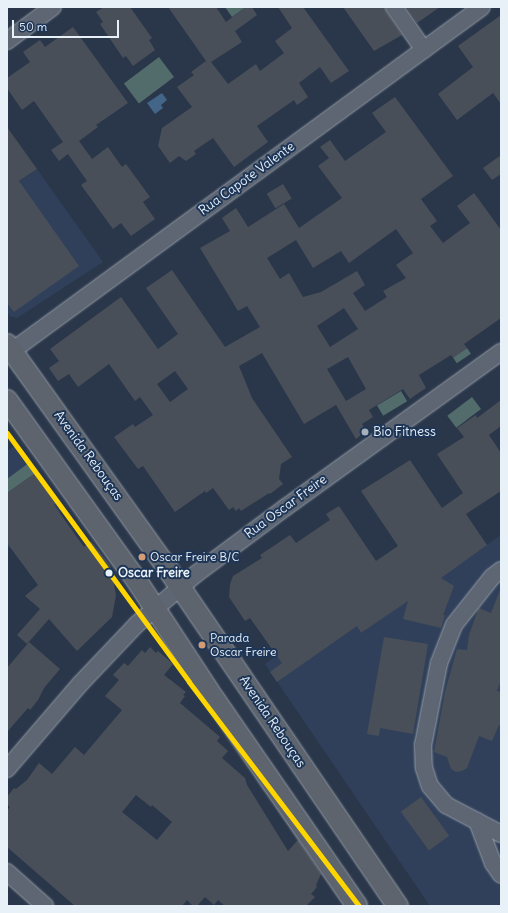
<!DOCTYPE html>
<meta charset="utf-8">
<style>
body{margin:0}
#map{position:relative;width:508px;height:913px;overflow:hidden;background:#2a374a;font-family:Delius,sans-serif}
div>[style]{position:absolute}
.built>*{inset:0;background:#30405a}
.green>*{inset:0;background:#526b6b;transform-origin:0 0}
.water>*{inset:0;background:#436587}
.building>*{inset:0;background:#494f59;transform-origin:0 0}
.roads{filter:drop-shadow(0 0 1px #959da7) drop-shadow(0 0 1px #959da7)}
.minor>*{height:16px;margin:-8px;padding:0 8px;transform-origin:8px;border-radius:8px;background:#5d6672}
.major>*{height:20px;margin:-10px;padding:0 10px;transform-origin:10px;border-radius:10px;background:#5d646d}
.metro-1>*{height:5px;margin:-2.5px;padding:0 2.5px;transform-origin:2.5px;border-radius:2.5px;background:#ffd500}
.dots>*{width:11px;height:11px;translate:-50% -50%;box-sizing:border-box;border:2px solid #1d3557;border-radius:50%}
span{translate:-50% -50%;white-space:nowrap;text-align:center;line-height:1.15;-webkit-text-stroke:4px #1d3557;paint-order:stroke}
.bus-label{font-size:12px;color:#e8f1f8}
.left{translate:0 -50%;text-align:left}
.street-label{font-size:13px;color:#e8f1f8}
.poi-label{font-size:13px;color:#e8f1f8}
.stop-label{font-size:13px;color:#e8f1f8;font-weight:700}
.frame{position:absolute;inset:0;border:8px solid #e8f1f8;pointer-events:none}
.scale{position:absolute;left:12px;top:20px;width:107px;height:18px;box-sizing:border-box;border:2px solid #e8f1f8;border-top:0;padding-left:5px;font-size:12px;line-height:14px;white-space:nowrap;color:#e8f1f8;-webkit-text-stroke:3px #1d3557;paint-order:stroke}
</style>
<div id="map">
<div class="built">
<div style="clip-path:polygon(37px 169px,103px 262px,17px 318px,10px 316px,7px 312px,7px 190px)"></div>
<div style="clip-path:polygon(17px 444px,66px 509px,7px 549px,7px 451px)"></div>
<div style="clip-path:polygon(501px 535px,501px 906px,430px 906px,265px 664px,345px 606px,361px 633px)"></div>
</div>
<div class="green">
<div style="clip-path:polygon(225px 7px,246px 7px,232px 17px)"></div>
<div style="left:159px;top:57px;width:25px;height:44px;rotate:53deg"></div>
<div style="left:467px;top:348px;width:7px;height:17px;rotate:56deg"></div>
<div style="left:401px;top:391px;width:12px;height:28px;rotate:59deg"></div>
<div style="left:472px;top:397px;width:15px;height:31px;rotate:53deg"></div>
<div style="clip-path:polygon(30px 462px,37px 472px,7px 493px,7px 479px)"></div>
</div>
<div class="water">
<div style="clip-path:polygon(162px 93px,167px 100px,161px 105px,163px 108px,155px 114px,147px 103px)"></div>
</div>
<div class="building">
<div style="clip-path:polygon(104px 7px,130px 7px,152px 38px,149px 40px,155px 50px,133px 66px,126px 56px,123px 58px,100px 24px,103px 22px,96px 12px)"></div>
<div style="clip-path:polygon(168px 7px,216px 7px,226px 22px,246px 7px,252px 7px,257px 15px,235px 31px,242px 42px,211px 62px,228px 84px,256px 64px,260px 71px,284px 53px,275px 41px,292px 28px,278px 7px,303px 7px,349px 71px,331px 83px,320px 67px,299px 83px,308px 97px,297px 105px,294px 100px,257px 126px,268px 142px,234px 167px,213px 138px,194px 151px,196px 154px,186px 161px,179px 156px,170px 163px,158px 146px,162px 128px,192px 107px,177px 87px,194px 75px,191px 72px,206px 61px)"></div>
<div style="clip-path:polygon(343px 7px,385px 7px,386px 12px,402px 35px,374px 51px)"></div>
<div style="clip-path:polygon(406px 7px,440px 7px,417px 23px)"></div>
<div style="clip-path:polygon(501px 15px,501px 104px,493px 93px,457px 120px,438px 94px,473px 67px,458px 46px)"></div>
<div style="clip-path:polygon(73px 27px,128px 103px,96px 125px,98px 127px,79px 141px,92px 159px,108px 147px,122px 167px,126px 164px,150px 197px,143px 202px,155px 219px,131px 236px,121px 223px,113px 229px,81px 185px,87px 181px,68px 154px,59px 161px,51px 150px,63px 142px,34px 101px,22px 110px,7px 88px,7px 78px,30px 62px,23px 52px,40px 40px,45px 47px)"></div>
<div style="clip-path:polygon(evenodd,395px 97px,453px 176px,421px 199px,437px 221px,430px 226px,443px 243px,470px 223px,457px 206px,474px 193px,501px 230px,501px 318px,464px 344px,467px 348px,453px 358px,451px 355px,419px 375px,426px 388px,414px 396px,410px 399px,403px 389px,369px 410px,373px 417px,362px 424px,366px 431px,356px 439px,336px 405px,304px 424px,262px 353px,239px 366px,252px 398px,292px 457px,281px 464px,279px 479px,283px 484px,270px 494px,269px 493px,241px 511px,239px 508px,236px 511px,233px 507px,229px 510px,213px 488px,206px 493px,205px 491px,175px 512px,143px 466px,138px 469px,114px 437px,133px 424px,135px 427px,153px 415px,140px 397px,135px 401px,109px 364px,78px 387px,69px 374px,58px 381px,49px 368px,59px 361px,50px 349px,121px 297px,158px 349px,178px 334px,146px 288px,172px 270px,225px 347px,260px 327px,247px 306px,238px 311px,200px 248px,230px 231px,222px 218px,236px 208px,248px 227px,284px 204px,299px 228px,342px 198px,318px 166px,329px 158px,320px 147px,330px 140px,345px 161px,386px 132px,372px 113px,395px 97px,396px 229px,413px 253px,396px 265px,406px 278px,383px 291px,387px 297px,365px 311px,353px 293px,365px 285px,357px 271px,321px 292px,303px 297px,289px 273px,280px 279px,267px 258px,296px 240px,313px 268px,341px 251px,349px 263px,396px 229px,395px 97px,344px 308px,358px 329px,330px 347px,317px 326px,344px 308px,395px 97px,348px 357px,366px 389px,346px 401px,327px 369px,348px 357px,395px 97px,175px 371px,188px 389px,170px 402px,157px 384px,175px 371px)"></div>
<div style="clip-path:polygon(7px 127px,37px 169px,19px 181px,79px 266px,14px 312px,7px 303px)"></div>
<div style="clip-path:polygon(501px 155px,501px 174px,492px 180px,483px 168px)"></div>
<div style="left:283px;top:184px;width:17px;height:19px;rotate:59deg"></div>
<div style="clip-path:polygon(501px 400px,501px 426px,489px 435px,501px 453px,501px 491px,466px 514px,487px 545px,441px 578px,454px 586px,443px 615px,445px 615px,441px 628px,403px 619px,408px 601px,361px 633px,357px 626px,277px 682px,270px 672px,282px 663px,250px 618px,245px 621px,229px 597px,230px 584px,233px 576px,262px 558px,260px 555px,290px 535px,296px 543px,330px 520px,326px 514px,339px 506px,376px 561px,398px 546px,361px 491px,410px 460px,442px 508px,463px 493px,437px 454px,464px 437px,457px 428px,476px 415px,477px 418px)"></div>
<div style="clip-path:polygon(37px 472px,58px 502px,54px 505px,84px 547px,91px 541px,110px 565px,116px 595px,112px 617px,77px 651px,49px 619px,27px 644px,17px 635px,40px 609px,25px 596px,38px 585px,7px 543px,7px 493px)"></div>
<div style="clip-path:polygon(500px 590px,501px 680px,497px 691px,501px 692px,501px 726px,499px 725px,492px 741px,479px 736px,467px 768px,462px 771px,456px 772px,451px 769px,447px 757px,434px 752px,445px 692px,457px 649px,467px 650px,469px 635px,478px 610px,479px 608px,491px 613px)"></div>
<div style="clip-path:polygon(384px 637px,428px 644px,413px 734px,380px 728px,379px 736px,367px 734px)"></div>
<div style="clip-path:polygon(29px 642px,60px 669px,44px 688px,38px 700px,30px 710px,28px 708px,7px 732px,7px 668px)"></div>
<div style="clip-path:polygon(evenodd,150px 647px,156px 653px,158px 651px,173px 664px,164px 675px,186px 692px,183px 695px,185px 696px,180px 703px,220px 737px,217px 741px,228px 751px,222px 758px,245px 778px,247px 785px,288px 851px,298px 840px,321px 874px,316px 885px,317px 887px,311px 894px,315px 897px,306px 906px,225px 906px,218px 900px,214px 905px,205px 897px,197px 906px,193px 906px,187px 900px,182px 906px,75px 906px,7px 847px,7px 811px,10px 807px,7px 804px,7px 797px,14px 788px,16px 789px,27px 780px,39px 763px,52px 774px,75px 747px,84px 755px,122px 710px,105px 696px,119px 680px,113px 675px,124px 663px,128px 666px,142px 650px,145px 653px,150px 647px,136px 795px,151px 807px,152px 805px,172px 822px,157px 840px,122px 812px,136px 795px)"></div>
<div style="left:421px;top:797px;width:48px;height:25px;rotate:54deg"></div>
</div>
<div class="roads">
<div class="minor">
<div style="left:394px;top:7px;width:52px;rotate:55.1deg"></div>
<div style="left:7px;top:41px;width:57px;rotate:-36.5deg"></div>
<div style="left:12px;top:351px;width:582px;rotate:-36.2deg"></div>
<div style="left:501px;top:570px;width:11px;rotate:142deg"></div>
<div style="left:492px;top:577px;width:61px;rotate:128.4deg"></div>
<div style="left:454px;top:625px;width:41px;rotate:111.5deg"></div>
<div style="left:439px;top:663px;width:84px;rotate:101deg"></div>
<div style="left:423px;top:745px;width:23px;rotate:88deg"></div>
<div style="left:424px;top:768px;width:19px;rotate:72deg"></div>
<div style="left:430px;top:786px;width:25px;rotate:50deg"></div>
<div style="left:446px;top:805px;width:62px;rotate:27.8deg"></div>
<div style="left:7px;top:769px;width:113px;rotate:-49.3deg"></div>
<div style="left:81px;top:683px;width:81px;rotate:-46.5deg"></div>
<div style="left:137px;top:624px;width:25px;rotate:-40deg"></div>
<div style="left:156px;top:608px;width:52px;rotate:-40.4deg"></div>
<div style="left:196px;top:574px;width:112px;rotate:-36.7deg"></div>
<div style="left:286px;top:507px;width:265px;rotate:-35.8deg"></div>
<div style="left:477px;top:821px;width:45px;rotate:69.1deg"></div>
<div style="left:493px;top:863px;width:14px;rotate:56deg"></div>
<div style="left:7px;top:872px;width:51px;rotate:41.8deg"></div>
</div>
<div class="major">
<div style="left:7px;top:344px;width:268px;rotate:54.4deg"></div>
<div style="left:163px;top:562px;width:417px;rotate:55.7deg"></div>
<div style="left:7px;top:400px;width:223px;rotate:54.3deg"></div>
<div style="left:137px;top:581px;width:142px;rotate:56.8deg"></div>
<div style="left:215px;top:700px;width:250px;rotate:55.4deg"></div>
</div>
</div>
<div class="metro-1">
<div style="left:7px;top:433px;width:308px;rotate:53.8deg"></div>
<div style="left:189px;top:682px;width:281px;rotate:52.8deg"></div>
</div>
<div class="dots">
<div style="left:365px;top:432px;background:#a6b0bb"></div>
<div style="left:142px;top:557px;background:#d39c74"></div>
<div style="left:109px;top:573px;background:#e8f1f8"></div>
<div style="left:202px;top:645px;background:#d39c74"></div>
</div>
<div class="bus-label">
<span class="left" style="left:150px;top:557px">Oscar Freire B/C</span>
<span class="left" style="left:210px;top:645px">Parada<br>Oscar Freire</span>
</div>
<div class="street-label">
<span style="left:247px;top:179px;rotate:-36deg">Rua Capote Valente</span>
<span style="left:88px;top:456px;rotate:54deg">Avenida Rebouças</span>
<span style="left:286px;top:507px;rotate:-36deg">Rua Oscar Freire</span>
<span style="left:272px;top:722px;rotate:56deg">Avenida Rebouças</span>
</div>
<div class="poi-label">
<span class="left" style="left:373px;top:432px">Bio Fitness</span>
</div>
<div class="stop-label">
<span class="left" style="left:118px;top:573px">Oscar Freire</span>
</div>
<div class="frame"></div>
<div class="scale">50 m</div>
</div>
